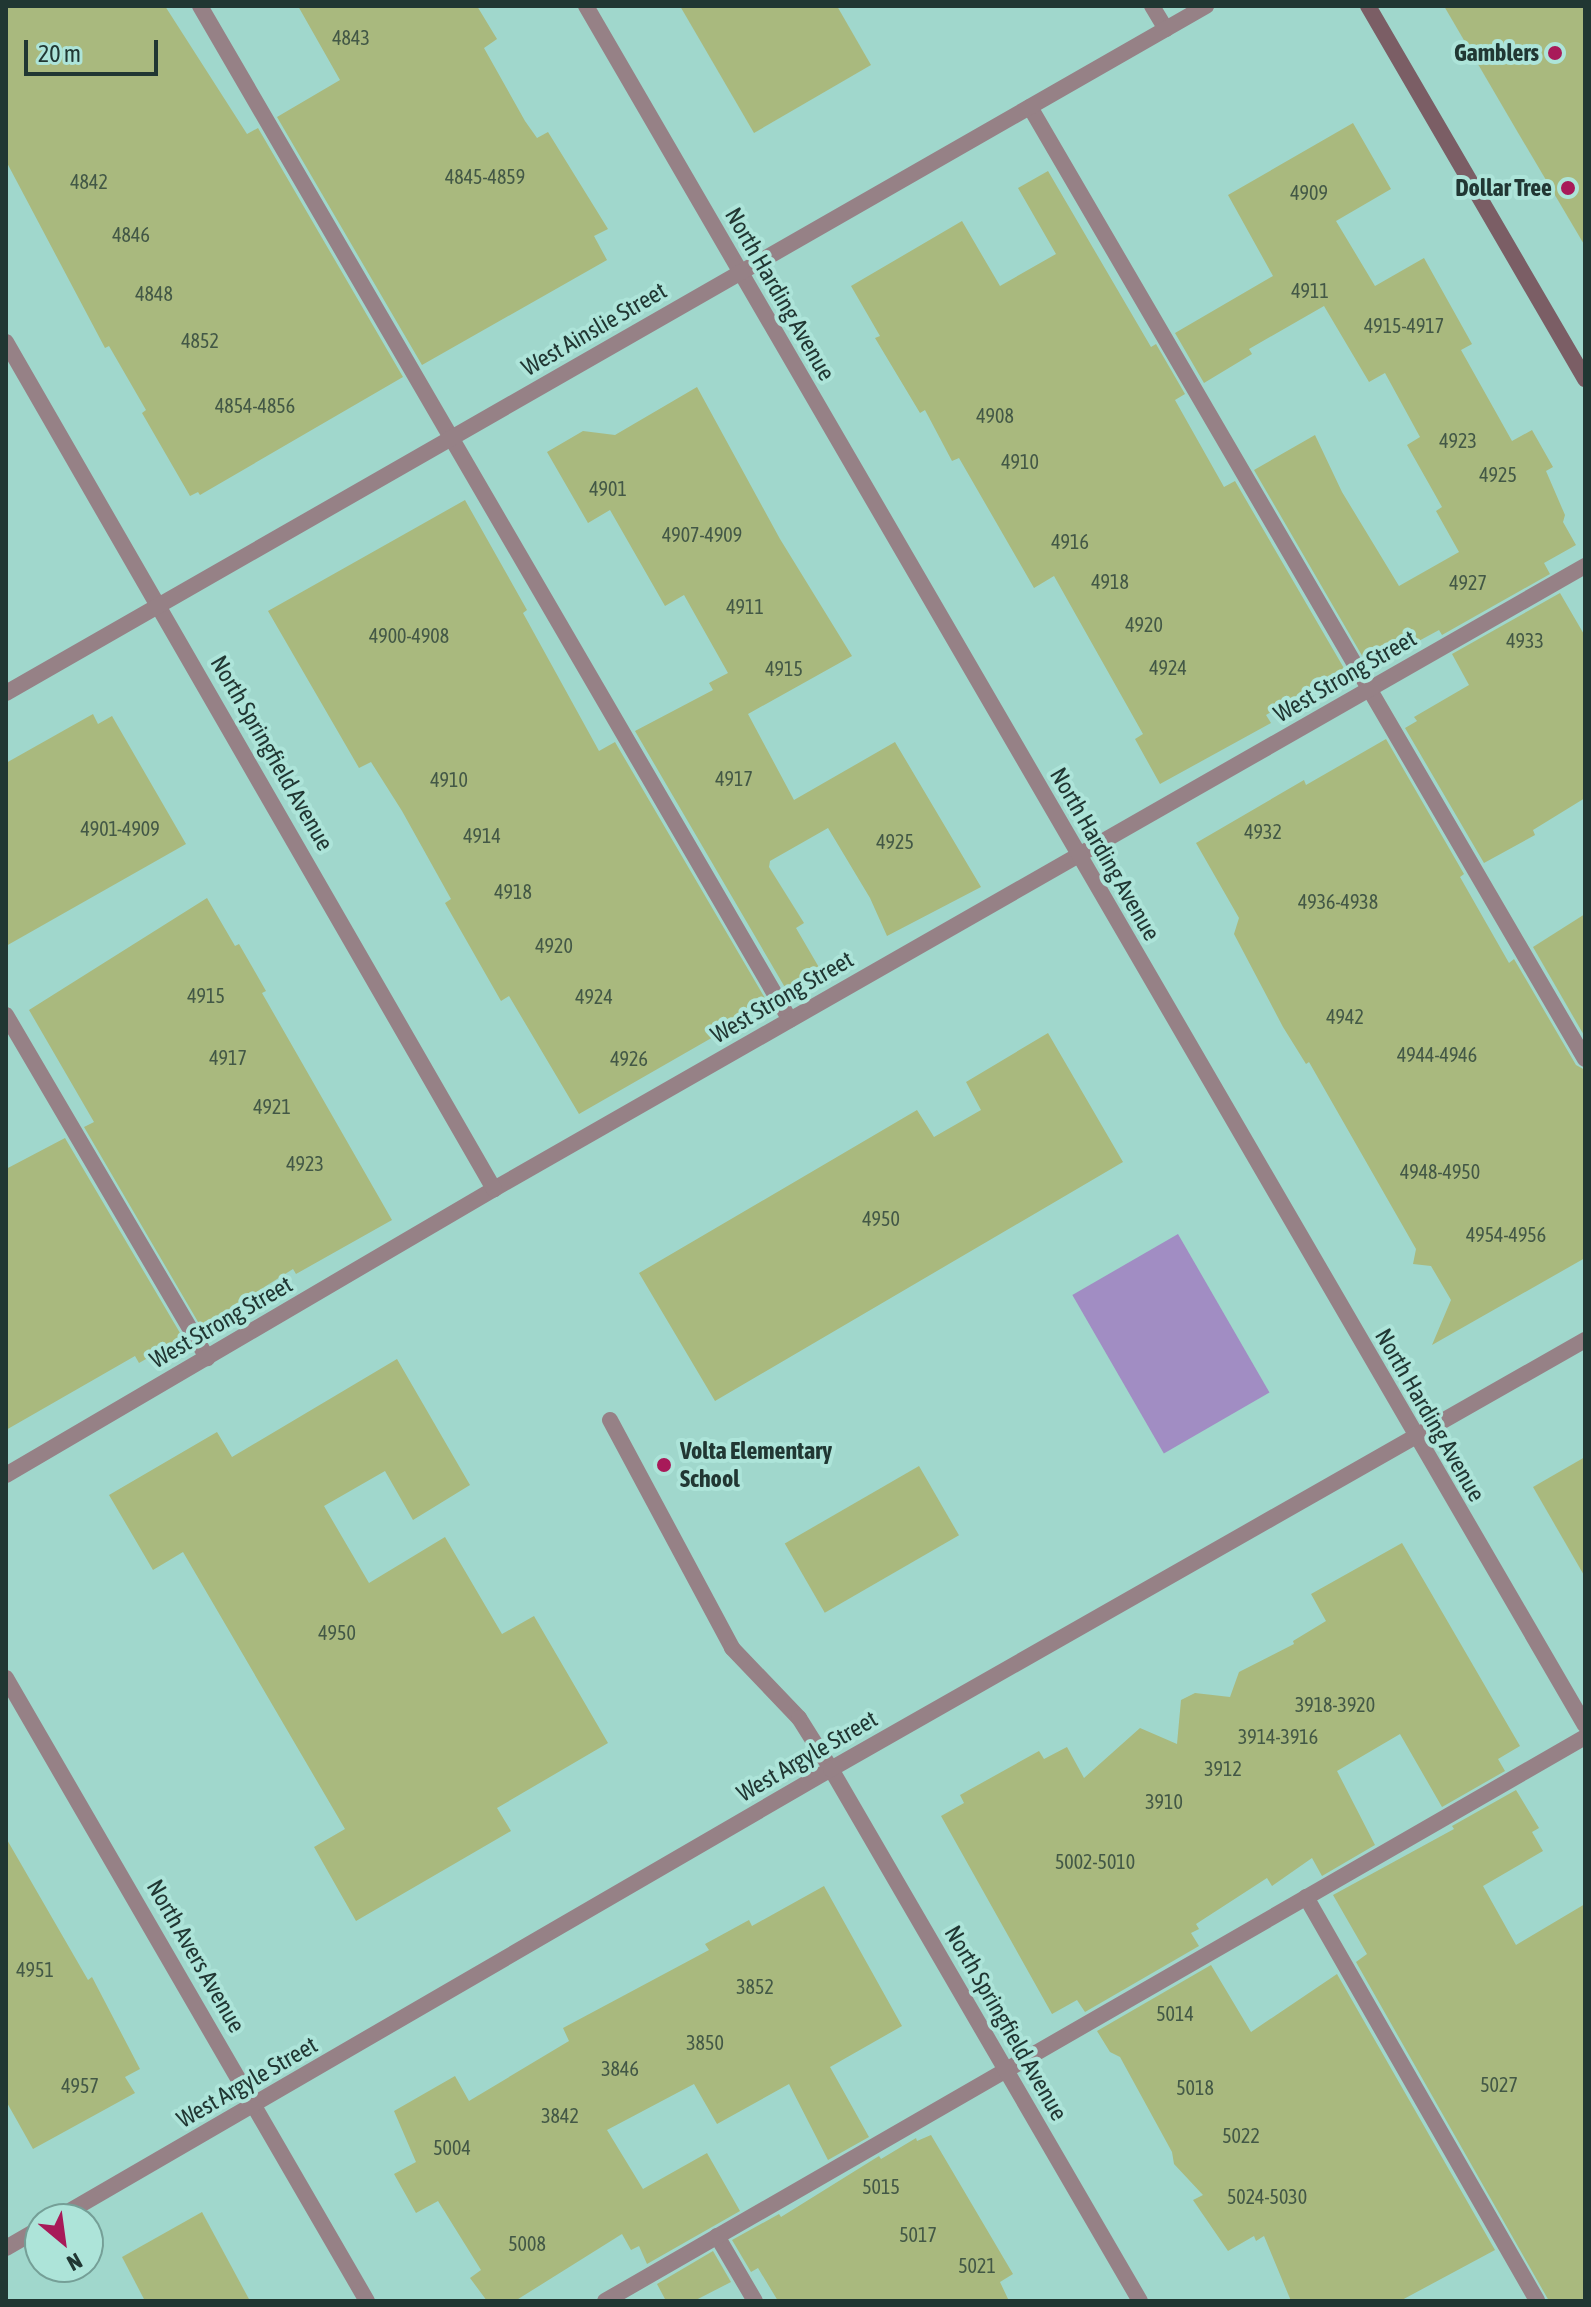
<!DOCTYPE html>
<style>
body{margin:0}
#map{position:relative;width:1591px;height:2307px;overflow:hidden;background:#a0d7cc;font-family:"Asap Condensed",sans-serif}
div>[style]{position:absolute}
.green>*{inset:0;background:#a18dc3;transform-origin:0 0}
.building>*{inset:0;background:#a9b97e;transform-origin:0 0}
.service>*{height:16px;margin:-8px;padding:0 8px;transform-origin:8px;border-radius:8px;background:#968186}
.minor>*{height:16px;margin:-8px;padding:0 8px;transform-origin:8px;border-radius:8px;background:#968186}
.secondary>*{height:16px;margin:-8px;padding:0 8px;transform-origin:8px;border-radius:8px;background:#7b5e65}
.dots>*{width:22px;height:22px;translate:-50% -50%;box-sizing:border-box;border:4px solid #ade4d9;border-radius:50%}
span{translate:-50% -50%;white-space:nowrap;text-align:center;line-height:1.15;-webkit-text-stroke:8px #ade4d9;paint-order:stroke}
.number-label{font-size:20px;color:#435846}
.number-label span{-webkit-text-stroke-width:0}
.poi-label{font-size:24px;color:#213733;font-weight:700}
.right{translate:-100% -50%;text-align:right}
.left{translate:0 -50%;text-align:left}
.street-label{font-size:24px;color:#213733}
.frame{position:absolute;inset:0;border:8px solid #213733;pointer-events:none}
.north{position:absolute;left:24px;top:2203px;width:80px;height:80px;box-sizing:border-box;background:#ade4d9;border:2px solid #759f97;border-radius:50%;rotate:151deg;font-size:22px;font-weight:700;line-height:32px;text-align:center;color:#213733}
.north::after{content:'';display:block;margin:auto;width:28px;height:36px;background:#a81a59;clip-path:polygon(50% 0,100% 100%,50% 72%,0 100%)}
.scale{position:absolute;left:24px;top:40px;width:134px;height:36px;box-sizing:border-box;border:4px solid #213733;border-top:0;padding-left:10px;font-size:24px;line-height:28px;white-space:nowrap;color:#213733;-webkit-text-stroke:6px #ade4d9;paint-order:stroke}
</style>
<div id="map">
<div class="green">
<div style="left:1178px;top:1234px;width:183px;height:122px;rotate:60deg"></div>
</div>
<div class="building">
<div style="clip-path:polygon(6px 6px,165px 6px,247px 134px,258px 128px,403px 377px,200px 495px,198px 492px,190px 496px,142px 413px,146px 410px,109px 346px,105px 348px,6px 161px)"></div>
<div style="clip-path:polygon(298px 6px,477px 6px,497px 39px,484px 48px,525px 121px,537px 138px,548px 132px,608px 229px,594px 236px,607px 260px,422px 365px,277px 117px,340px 80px)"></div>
<div style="clip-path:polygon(680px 6px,837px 6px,871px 65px,754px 133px)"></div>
<div style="clip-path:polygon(1444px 6px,1585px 6px,1585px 246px,1517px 131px)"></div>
<div style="clip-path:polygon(1353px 123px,1391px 189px,1336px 221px,1375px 286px,1424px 258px,1472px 344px,1461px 350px,1512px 441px,1532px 430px,1553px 467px,1546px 471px,1565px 515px,1563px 522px,1576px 545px,1544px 563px,1550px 574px,1442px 635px,1439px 630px,1380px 662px,1374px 653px,1364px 659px,1254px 470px,1315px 435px,1342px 492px,1399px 586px,1459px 552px,1436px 511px,1442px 507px,1407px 445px,1420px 437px,1385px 373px,1369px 382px,1324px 306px,1249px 349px,1252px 354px,1204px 383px,1175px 333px,1273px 276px,1228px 195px)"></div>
<div style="clip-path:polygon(1048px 171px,1151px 347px,1156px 344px,1185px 394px,1175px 400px,1224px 487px,1235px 481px,1345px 670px,1266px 715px,1271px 723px,1160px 784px,1135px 739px,1143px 734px,1054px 576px,1034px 588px,959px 458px,952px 461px,925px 410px,920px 413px,875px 338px,880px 336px,851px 286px,962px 221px,1000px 286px,1056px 254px,1018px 188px)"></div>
<div style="clip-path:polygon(697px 387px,780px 539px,852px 656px,748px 714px,794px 800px,895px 742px,981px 887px,887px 936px,870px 898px,828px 828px,770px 861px,769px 867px,804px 923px,796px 928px,824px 976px,790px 996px,635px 731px,713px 690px,709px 683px,728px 673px,684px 595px,665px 606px,610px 510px,588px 523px,547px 452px,583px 431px,615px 435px)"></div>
<div style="clip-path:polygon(465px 500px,527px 610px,523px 613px,599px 751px,615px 742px,769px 1005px,579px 1114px,509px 996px,501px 1001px,445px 903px,451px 899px,402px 811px,371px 762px,359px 768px,268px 611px)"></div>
<div style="clip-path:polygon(1560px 593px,1585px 636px,1585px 798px,1533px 830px,1535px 835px,1484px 863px,1405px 728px,1417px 721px,1414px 717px,1469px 685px,1452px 654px)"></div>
<div style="clip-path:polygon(93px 714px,98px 724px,112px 716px,186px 844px,6px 946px,6px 763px)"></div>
<div style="clip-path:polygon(1386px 739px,1464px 874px,1460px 877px,1509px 963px,1514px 959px,1576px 1065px,1585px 1070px,1585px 1258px,1432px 1345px,1451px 1300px,1431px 1266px,1413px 1264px,1416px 1249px,1309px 1062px,1306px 1064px,1283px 1027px,1234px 934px,1239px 918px,1196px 843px,1304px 780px,1306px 785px)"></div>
<div style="clip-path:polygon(207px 898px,235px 946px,239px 944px,266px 991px,262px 993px,392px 1220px,296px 1274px,293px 1269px,201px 1327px,84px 1127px,94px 1122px,29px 1010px)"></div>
<div style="clip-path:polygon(1585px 914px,1585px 1037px,1533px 947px)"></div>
<div style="clip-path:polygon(1048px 1033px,1123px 1162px,715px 1401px,639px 1273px,917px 1110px,934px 1137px,981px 1110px,966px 1082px)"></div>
<div style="clip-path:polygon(65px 1138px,183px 1338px,139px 1363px,135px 1356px,6px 1430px,6px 1169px)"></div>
<div style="clip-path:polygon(397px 1359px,470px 1485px,413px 1520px,385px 1471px,324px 1506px,369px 1583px,445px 1537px,502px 1634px,534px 1616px,608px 1743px,497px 1808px,511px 1831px,356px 1921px,314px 1847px,345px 1829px,183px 1552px,153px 1570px,109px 1495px,217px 1432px,232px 1457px)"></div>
<div style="clip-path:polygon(1585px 1457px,1585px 1577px,1533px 1487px)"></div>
<div style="left:919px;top:1466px;width:80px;height:155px;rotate:60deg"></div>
<div style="clip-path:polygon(1402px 1543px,1520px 1746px,1498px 1759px,1505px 1771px,1442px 1807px,1400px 1734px,1337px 1771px,1375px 1845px,1322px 1876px,1312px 1858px,1272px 1886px,1267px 1878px,1196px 1924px,1199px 1929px,1191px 1933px,1199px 1946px,1085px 2012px,1077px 2000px,1052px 2014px,941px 1816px,964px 1803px,960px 1795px,1039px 1751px,1044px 1759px,1067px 1747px,1084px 1778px,1140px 1728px,1177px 1744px,1181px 1700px,1195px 1693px,1230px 1697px,1239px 1672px,1294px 1644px,1293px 1641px,1326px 1621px,1311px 1594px)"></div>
<div style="clip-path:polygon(1516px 1790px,1539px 1828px,1532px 1832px,1543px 1851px,1483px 1886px,1516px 1945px,1585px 1904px,1585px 2301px,1549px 2301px,1356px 1962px,1367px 1954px,1333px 1895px,1454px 1829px,1452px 1826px)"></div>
<div style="clip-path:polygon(6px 1838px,88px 1980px,92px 1977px,140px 2069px,125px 2077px,135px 2093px,33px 2149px,6px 2101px)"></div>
<div style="clip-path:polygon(824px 1886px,902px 2026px,830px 2067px,869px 2137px,828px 2160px,789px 2084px,717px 2124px,694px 2084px,607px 2130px,643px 2189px,707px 2153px,740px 2211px,647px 2264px,639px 2246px,631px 2250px,622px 2234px,515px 2301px,487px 2301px,470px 2278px,481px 2270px,438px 2201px,416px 2213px,394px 2174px,416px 2162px,394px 2111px,455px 2076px,469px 2101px,569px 2041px,563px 2028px,709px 1950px,705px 1944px,749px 1920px,752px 1926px)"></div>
<div style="clip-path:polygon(1211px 1965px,1251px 2032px,1337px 1974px,1495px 2250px,1400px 2301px,1291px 2301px,1264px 2236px,1256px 2241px,1254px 2236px,1228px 2251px,1193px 2200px,1203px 2195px,1174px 2164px,1172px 2152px,1120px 2057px,1110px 2052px,1097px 2031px)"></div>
<div style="clip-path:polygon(931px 2135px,1013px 2274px,1000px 2282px,1009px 2301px,778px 2301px,758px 2268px,751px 2272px,732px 2240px,779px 2214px,781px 2217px,879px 2156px,881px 2159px,916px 2138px,917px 2141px)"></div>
<div style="clip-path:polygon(202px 2212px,250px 2301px,145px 2301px,122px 2257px)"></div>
<div style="clip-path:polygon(713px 2251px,731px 2282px,694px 2301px,666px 2301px,657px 2284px)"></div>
</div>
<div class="service">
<div style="left:200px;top:6px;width:1173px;rotate:59.81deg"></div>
<div style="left:1152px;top:6px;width:27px;rotate:59deg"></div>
<div style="left:1030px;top:107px;width:1102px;rotate:59.76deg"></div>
<div style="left:6px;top:1015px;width:398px;rotate:59.6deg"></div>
<div style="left:610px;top:1420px;width:259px;rotate:61.8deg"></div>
<div style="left:732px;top:1648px;width:97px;rotate:46.3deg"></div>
<div style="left:799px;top:1718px;width:60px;rotate:57.9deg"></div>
<div style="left:6px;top:1475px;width:566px;rotate:-30.37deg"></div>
<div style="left:494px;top:1189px;width:1256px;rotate:-29.73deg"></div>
<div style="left:1306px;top:1897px;width:465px;rotate:60.2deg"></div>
<div style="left:717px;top:2236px;width:75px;rotate:59.7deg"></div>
<div style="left:605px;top:2301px;width:1131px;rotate:-29.92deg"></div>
</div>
<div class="minor">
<div style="left:586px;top:6px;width:1988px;rotate:59.84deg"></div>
<div style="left:6px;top:342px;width:978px;rotate:60.05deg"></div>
<div style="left:6px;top:693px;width:1383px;rotate:-29.79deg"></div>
<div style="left:6px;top:1678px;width:720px;rotate:59.91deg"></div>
<div style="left:831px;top:1769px;width:615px;rotate:59.85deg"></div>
<div style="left:56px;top:2219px;width:896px;rotate:-30.14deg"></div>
<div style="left:831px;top:1769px;width:868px;rotate:-29.64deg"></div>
<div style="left:6px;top:2248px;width:39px;rotate:-30deg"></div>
</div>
<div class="secondary">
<div style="left:1368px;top:6px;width:432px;rotate:59.8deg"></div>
</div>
<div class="dots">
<div style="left:1555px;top:53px;background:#a81a59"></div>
<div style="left:1568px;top:188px;background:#a81a59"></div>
<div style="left:664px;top:1465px;background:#a81a59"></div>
</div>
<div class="number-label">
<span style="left:351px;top:37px">4843</span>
<span style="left:485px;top:176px">4845-4859</span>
<span style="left:89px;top:181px">4842</span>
<span style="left:1309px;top:192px">4909</span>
<span style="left:131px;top:234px">4846</span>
<span style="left:1310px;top:290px">4911</span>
<span style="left:154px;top:293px">4848</span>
<span style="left:1404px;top:325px">4915-4917</span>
<span style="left:200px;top:340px">4852</span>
<span style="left:255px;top:405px">4854-4856</span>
<span style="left:995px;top:415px">4908</span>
<span style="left:1458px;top:440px">4923</span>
<span style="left:1020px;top:461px">4910</span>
<span style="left:1498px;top:474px">4925</span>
<span style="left:608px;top:488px">4901</span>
<span style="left:702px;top:534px">4907-4909</span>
<span style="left:1070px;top:541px">4916</span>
<span style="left:1110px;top:581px">4918</span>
<span style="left:1468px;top:582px">4927</span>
<span style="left:745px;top:606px">4911</span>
<span style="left:1144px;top:624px">4920</span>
<span style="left:409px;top:635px">4900-4908</span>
<span style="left:1525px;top:640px">4933</span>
<span style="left:1168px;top:667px">4924</span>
<span style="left:784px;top:668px">4915</span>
<span style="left:734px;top:778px">4917</span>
<span style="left:449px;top:779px">4910</span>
<span style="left:120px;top:828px">4901-4909</span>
<span style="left:1263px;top:831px">4932</span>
<span style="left:482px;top:835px">4914</span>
<span style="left:895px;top:841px">4925</span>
<span style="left:513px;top:891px">4918</span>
<span style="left:1338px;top:901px">4936-4938</span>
<span style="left:554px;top:945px">4920</span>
<span style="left:206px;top:995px">4915</span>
<span style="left:594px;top:996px">4924</span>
<span style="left:1345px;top:1016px">4942</span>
<span style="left:1437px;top:1054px">4944-4946</span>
<span style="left:228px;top:1057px">4917</span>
<span style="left:629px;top:1058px">4926</span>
<span style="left:272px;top:1106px">4921</span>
<span style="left:305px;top:1163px">4923</span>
<span style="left:1440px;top:1171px">4948-4950</span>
<span style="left:881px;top:1218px">4950</span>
<span style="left:1506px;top:1234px">4954-4956</span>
<span style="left:337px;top:1632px">4950</span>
<span style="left:1335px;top:1704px">3918-3920</span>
<span style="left:1278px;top:1736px">3914-3916</span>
<span style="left:1223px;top:1768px">3912</span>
<span style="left:1164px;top:1801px">3910</span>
<span style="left:1095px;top:1861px">5002-5010</span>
<span style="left:35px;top:1969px">4951</span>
<span style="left:755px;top:1986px">3852</span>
<span style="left:1175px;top:2013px">5014</span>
<span style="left:705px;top:2042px">3850</span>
<span style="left:620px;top:2068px">3846</span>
<span style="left:1499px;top:2084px">5027</span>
<span style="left:80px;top:2085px">4957</span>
<span style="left:1195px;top:2087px">5018</span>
<span style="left:560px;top:2115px">3842</span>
<span style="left:1241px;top:2135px">5022</span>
<span style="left:452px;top:2147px">5004</span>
<span style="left:881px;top:2186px">5015</span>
<span style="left:1267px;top:2196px">5024-5030</span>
<span style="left:918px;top:2234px">5017</span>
<span style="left:527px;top:2243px">5008</span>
<span style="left:977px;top:2265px">5021</span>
</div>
<div class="poi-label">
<span class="right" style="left:1539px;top:53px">Gamblers</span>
<span class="right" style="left:1552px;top:188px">Dollar Tree</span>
<span class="left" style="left:680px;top:1465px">Volta Elementary<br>School</span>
</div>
<div class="street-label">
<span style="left:780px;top:294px;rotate:60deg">North Harding Avenue</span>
<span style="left:594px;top:329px;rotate:-30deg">West Ainslie Street</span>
<span style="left:1345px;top:676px;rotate:-30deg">West Strong Street</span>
<span style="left:272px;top:753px;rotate:60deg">North Springfield Avenue</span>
<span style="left:1105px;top:854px;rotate:60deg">North Harding Avenue</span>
<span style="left:782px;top:997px;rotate:-30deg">West Strong Street</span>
<span style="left:221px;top:1322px;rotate:-30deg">West Strong Street</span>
<span style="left:1430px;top:1415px;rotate:60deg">North Harding Avenue</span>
<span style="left:807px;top:1756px;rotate:-30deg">West Argyle Street</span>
<span style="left:196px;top:1956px;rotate:60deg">North Avers Avenue</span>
<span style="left:1006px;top:2023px;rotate:60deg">North Springfield Avenue</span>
<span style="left:247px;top:2082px;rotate:-30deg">West Argyle Street</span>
</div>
<div class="frame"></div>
<div class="north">N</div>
<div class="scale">20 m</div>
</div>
